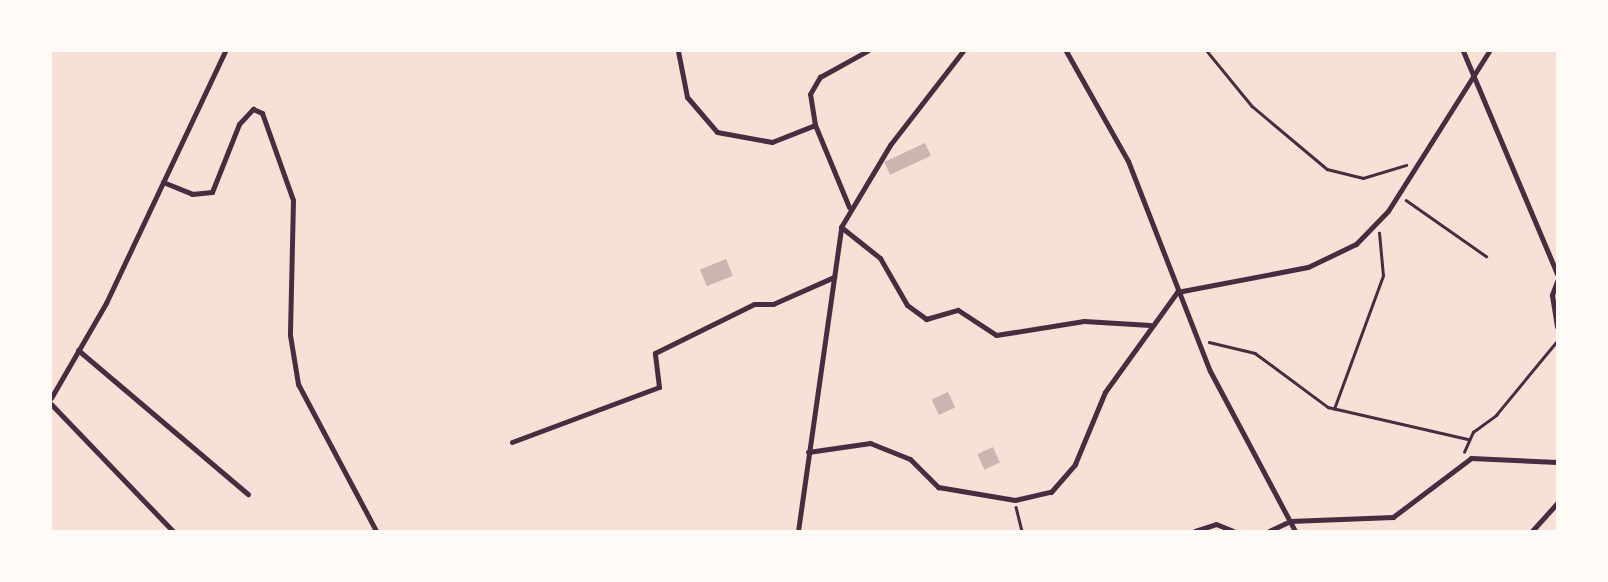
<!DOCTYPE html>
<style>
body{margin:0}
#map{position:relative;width:1608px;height:582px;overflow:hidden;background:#f7e1d7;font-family:Mulish,sans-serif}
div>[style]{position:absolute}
.building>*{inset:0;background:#ccb4b1;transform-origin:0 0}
.path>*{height:2.5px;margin:-1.25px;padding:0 1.25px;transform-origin:1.25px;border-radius:1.25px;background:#4a2c40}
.minor>*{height:5px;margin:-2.5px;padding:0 2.5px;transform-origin:2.5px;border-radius:2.5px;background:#4a2c40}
span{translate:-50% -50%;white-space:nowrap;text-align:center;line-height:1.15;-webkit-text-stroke:7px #fffaf5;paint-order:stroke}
.frame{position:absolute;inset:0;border:52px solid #fffaf5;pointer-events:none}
</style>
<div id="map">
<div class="building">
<div style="left:925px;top:143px;width:14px;height:45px;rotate:65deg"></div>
<div style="left:726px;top:259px;width:18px;height:28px;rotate:68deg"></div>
<div style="left:948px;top:392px;width:17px;height:18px;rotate:65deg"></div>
<div style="left:993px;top:447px;width:17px;height:17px;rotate:66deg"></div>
</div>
<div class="path">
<div style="left:1207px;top:51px;width:71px;rotate:50.7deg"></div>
<div style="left:1252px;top:106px;width:98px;rotate:40deg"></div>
<div style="left:1327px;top:169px;width:37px;rotate:14deg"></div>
<div style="left:1363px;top:178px;width:45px;rotate:-16.8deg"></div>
<div style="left:1406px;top:200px;width:98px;rotate:35deg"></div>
<div style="left:1209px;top:342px;width:47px;rotate:13.4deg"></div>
<div style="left:1255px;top:353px;width:91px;rotate:36.5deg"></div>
<div style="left:1328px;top:407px;width:144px;rotate:12.9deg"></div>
<div style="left:1334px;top:409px;width:142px;rotate:-69.8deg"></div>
<div style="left:1383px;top:276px;width:43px;rotate:-95.3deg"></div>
<div style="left:1464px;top:452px;width:22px;rotate:-66deg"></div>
<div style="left:1473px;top:432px;width:29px;rotate:-36deg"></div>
<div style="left:1496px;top:415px;width:96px;rotate:-50.5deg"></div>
<div style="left:1016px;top:507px;width:25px;rotate:76deg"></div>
</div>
<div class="minor">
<div style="left:678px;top:51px;width:47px;rotate:78.9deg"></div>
<div style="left:687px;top:97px;width:46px;rotate:49.4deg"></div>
<div style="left:717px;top:132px;width:56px;rotate:10.3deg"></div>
<div style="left:772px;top:142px;width:46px;rotate:-21.6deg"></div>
<div style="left:1066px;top:51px;width:126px;rotate:60.6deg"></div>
<div style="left:1128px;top:161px;width:225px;rotate:68.7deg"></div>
<div style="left:1210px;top:371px;width:181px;rotate:62deg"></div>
<div style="left:1463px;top:51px;width:242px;rotate:67.1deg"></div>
<div style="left:163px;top:182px;width:31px;rotate:22deg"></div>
<div style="left:192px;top:194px;width:20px;rotate:-6deg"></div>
<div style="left:212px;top:192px;width:73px;rotate:-68.3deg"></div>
<div style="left:239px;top:124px;width:21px;rotate:-47deg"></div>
<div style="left:253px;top:109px;width:10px;rotate:24deg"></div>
<div style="left:262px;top:113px;width:92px;rotate:70.4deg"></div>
<div style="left:293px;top:200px;width:135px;rotate:91.3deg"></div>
<div style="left:290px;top:335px;width:50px;rotate:80.7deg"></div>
<div style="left:298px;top:384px;width:166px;rotate:62deg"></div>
<div style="left:849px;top:207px;width:89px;rotate:-112.5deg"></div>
<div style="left:815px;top:125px;width:31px;rotate:-99deg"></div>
<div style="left:810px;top:94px;width:20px;rotate:-60deg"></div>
<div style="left:820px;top:77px;width:54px;rotate:-29deg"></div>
<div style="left:841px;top:227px;width:50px;rotate:38.5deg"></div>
<div style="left:880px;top:258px;width:54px;rotate:60.1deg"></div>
<div style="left:907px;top:305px;width:24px;rotate:36deg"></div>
<div style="left:926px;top:319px;width:33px;rotate:-16deg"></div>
<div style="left:958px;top:310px;width:45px;rotate:33.3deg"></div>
<div style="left:996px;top:335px;width:89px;rotate:-9deg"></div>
<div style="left:1084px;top:321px;width:66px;rotate:3.5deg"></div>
<div style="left:1557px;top:281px;width:15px;rotate:110deg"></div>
<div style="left:1552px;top:295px;width:32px;rotate:81deg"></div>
<div style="left:78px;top:350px;width:223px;rotate:40.3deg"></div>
<div style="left:51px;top:398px;width:110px;rotate:-59.9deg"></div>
<div style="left:106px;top:303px;width:279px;rotate:-64.7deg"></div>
<div style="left:51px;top:404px;width:176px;rotate:46.2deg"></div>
<div style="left:512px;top:442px;width:157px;rotate:-20.5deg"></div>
<div style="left:659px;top:387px;width:34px;rotate:-97deg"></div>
<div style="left:655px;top:353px;width:110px;rotate:-26.3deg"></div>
<div style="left:754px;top:304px;width:19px"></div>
<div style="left:773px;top:304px;width:67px;rotate:-23.9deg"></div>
<div style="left:808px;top:452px;width:63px;rotate:-8.3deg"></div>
<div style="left:870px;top:443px;width:43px;rotate:21.8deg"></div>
<div style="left:910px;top:459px;width:40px;rotate:45deg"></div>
<div style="left:938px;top:487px;width:78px;rotate:9.6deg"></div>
<div style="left:1015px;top:500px;width:37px;rotate:-13deg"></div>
<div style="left:1051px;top:492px;width:37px;rotate:-49deg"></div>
<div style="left:1075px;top:464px;width:78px;rotate:-67.4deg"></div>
<div style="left:1105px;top:392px;width:123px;rotate:-54.2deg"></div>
<div style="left:1177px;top:292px;width:133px;rotate:-10.8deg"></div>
<div style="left:1308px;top:267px;width:53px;rotate:-25.6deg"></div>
<div style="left:1356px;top:244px;width:46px;rotate:-45.9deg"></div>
<div style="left:1388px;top:211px;width:189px;rotate:-57.7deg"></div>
<div style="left:798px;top:531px;width:307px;rotate:-81.9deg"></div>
<div style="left:841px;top:227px;width:96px;rotate:-59.1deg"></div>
<div style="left:890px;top:145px;width:119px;rotate:-52.2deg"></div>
<div style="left:1195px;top:531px;width:22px;rotate:-18deg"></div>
<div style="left:1216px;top:524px;width:18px;rotate:22deg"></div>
<div style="left:1269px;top:531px;width:23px;rotate:-25deg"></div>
<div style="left:1290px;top:521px;width:103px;rotate:-2.2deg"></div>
<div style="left:1393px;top:517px;width:98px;rotate:-37.1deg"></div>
<div style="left:1471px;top:458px;width:86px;rotate:2.7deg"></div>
<div style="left:1532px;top:531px;width:38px;rotate:-48deg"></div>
</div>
<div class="frame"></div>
</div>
